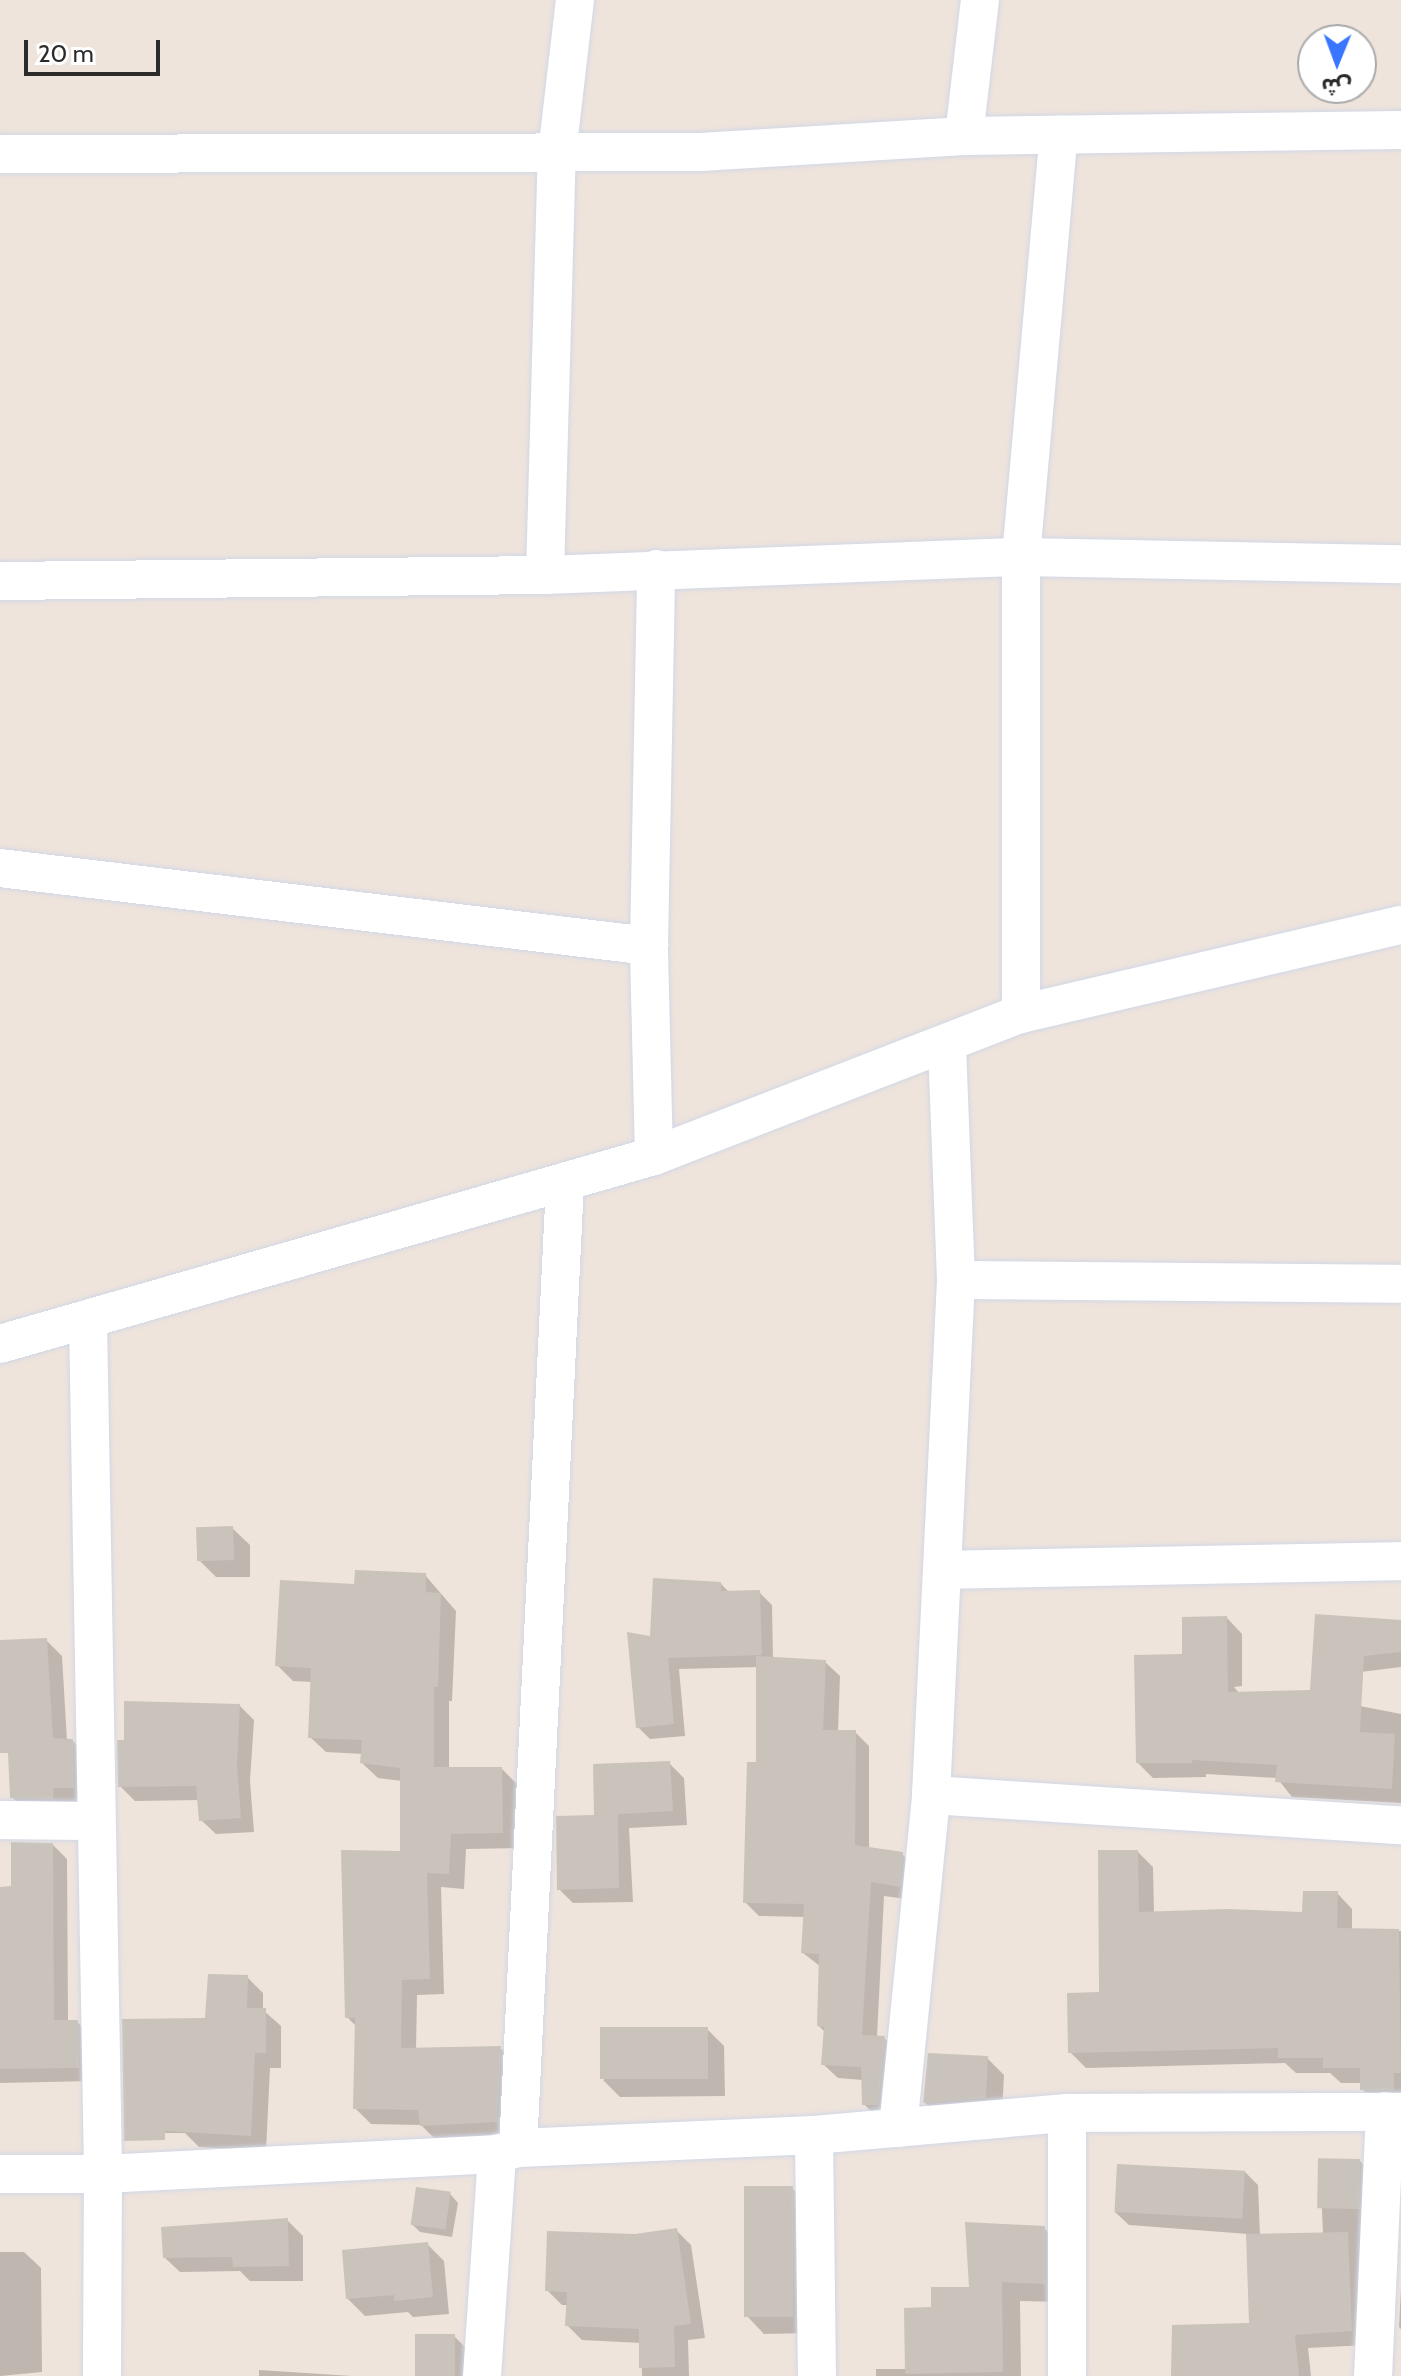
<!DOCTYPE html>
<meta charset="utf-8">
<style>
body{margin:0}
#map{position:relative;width:1401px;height:2376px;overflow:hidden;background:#efe4dc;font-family:Cabin,"Noto Sans Arabic",sans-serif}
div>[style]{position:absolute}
.shadow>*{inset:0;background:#0003}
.building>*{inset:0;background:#c9c3bb;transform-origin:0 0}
.roads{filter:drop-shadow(0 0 2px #d1d7e6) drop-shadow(0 0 2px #d1d7e6)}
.street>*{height:38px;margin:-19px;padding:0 19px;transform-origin:19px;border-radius:19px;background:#fff}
span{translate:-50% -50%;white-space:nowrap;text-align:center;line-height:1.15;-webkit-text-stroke:8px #fff;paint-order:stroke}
.north{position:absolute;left:1297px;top:24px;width:80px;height:80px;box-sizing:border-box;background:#fff;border:2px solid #aaa;border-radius:50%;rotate:181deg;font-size:22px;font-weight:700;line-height:32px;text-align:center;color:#2b2b2b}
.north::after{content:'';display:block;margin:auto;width:28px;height:36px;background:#3976ff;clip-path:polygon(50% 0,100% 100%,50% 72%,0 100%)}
.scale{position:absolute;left:24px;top:40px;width:136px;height:36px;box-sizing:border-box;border:4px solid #2b2b2b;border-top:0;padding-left:10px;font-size:24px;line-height:28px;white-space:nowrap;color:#2b2b2b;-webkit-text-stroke:6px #fff;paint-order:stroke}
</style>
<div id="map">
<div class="shadow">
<div style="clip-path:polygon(232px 1528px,250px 1545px,250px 1577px,216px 1577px,199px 1560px)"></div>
<div style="clip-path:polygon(425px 1575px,456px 1611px,452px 1701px,449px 1701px,449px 1769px,502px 1769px,517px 1784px,517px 1848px,466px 1849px,464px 1889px,441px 1887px,444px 1994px,417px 1995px,416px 2050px,500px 2048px,516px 2063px,512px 2136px,437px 2141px,421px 2125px,371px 2124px,355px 2108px,357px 2027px,347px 2017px,402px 1853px,402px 1781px,378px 1778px,362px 1763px,363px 1754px,326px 1752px,310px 1737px,312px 1682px,293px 1681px,277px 1665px,356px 1586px)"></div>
<div style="clip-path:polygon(721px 1584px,730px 1593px,759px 1592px,772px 1605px,773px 1659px,825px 1662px,840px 1676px,838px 1732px,855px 1732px,869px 1746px,869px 1849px,902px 1854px,917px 1869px,914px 1900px,884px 1896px,877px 2037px,884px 2038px,899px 2052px,878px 2119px,864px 2104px,863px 2080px,838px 2078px,823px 2064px,825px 2032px,819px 2026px,821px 1967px,803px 1953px,805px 1917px,759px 1916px,745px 1902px,758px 1764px,758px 1667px,679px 1669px,685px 1736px,650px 1739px,638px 1727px,652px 1638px)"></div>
<div style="clip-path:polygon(1227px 1618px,1242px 1634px,1242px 1686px,1234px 1687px,1240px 1694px,1288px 1692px,1401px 1714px,1401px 1803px,1292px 1797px,1277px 1778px,1206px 1774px,1206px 1777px,1153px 1778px,1138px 1763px,1184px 1656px)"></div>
<div style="clip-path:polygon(1401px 1622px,1401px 1667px,1328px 1676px)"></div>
<div style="clip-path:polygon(46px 1640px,62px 1656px,67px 1741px,73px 1741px,88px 1757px,89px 1803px,28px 1813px,12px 1797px)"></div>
<div style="clip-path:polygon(240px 1706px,254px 1720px,250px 1781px,254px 1832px,216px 1834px,201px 1820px,200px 1800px,135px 1801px,120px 1786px)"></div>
<div style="clip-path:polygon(670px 1764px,684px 1778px,687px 1825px,629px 1828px,633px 1902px,573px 1903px,559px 1889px,596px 1817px)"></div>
<div style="clip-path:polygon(53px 1845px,67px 1859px,68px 2022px,77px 2022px,92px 2036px,92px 2081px,0 2083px,0 1889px,13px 1888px)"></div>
<div style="clip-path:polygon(1138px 1852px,1153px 1867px,1154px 1914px,1304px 1914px,1337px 1893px,1352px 1909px,1352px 1930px,1401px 1931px,1401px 2105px,1378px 2105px,1362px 2089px,1362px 2083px,1341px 2083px,1330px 2073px,1296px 2073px,1285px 2063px,1086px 2068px,1070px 2052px,1101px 1994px)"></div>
<div style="clip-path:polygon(247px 1977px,263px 1993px,263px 2010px,281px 2026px,281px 2068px,270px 2068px,266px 2151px,199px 2147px,185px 2133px,142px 2133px,207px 2020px)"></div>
<div style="clip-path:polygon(707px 2029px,724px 2046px,725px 2096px,620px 2097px,603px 2080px)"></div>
<div style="clip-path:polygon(987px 2058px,1004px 2075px,1002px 2114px,942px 2120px,925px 2103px)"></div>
<div style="clip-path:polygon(1360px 2161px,1374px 2175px,1367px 2345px,1308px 2348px,1311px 2376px,1173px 2376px,1252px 2325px,1248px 2234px,1129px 2225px,1115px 2212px,1245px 2172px,1258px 2185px,1260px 2236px,1323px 2235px,1320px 2163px)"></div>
<div style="clip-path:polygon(792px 2188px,809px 2205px,811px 2333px,764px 2334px,747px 2316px)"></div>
<div style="clip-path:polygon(450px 2194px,458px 2203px,452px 2237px,420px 2232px,412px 2224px)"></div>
<div style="clip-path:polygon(287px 2220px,303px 2236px,303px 2281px,250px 2281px,240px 2271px,180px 2272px,164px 2257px)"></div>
<div style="clip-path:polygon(1044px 2228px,1063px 2247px,1063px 2302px,1020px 2301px,1021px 2376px,876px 2376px,876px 2369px,907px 2369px,933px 2309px,971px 2289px)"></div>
<div style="clip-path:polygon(676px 2230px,691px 2245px,705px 2338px,688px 2340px,689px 2376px,642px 2376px,641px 2343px,582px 2340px,567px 2325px,569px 2305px,562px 2305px,547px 2290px,635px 2236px)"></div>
<div style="clip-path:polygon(427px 2244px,444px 2261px,449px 2314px,413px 2317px,408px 2312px,365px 2316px,348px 2299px)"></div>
<div style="clip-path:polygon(0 2252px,24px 2252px,41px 2268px,42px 2372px,0 2376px)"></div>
<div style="clip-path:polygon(1401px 2288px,1401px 2329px,1399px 2327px)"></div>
<div style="clip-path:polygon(454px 2336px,472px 2354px,472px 2376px,418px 2376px)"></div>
<div style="clip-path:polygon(259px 2370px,352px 2376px,259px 2376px)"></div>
</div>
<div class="building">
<div style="left:233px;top:1526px;width:34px;height:37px;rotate:88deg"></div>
<div style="clip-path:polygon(355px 1570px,426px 1573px,426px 1592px,441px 1593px,438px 1687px,434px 1687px,434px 1767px,502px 1767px,503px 1833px,451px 1834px,449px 1874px,427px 1873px,430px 1979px,402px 1980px,401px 2048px,501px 2046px,497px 2122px,420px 2126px,418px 2110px,353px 2109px,355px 2018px,345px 2018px,341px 1850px,400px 1851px,400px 1768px,360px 1763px,362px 1740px,308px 1738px,311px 1668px,275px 1666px,280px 1580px,354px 1584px)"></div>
<div style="clip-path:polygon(653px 1578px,721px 1582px,721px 1591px,760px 1590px,762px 1655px,668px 1658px,674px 1724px,636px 1728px,627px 1632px,650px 1636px)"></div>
<div style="clip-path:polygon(1315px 1614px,1401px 1620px,1401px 1652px,1364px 1656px,1360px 1732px,1395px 1734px,1392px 1789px,1275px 1782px,1277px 1765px,1192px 1760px,1192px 1763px,1136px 1763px,1134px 1655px,1182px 1654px,1182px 1617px,1227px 1616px,1228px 1692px,1310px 1690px)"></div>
<div style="clip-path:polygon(47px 1638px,53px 1738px,73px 1739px,74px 1788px,54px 1788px,53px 1799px,10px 1798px,8px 1753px,0 1753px,0 1640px)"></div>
<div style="clip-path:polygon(756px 1656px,826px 1660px,823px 1730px,856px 1730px,855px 1845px,903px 1852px,900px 1887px,871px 1882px,862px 2035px,885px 2036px,878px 2105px,862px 2105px,861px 2067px,821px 2065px,824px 2027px,817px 2026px,819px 1954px,801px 1953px,804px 1904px,743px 1903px,747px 1762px,756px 1762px)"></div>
<div style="clip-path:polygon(124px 1701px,240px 1704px,237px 1765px,241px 1818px,199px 1821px,196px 1786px,118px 1787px,117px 1740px,124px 1740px)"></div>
<div style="clip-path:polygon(670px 1761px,673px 1811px,605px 1815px,618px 1814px,619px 1888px,557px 1890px,556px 1816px,594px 1815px,593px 1764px)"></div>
<div style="clip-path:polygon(11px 1842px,53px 1843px,54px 2020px,78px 2020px,79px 2068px,0 2069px,0 1887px,11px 1886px)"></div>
<div style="clip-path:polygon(1098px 1850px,1138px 1850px,1139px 1912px,1227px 1909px,1302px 1912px,1303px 1891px,1338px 1891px,1337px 1928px,1399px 1929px,1401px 2073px,1394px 2073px,1394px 2090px,1360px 2090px,1360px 2068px,1323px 2068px,1323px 2058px,1278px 2058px,1278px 2048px,1068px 2053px,1067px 1993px,1099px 1992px)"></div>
<div style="clip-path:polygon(208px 1974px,248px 1975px,247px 2008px,266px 2008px,266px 2053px,255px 2053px,251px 2136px,165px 2131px,165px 2140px,124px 2141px,122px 2019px,205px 2018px)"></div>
<div style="left:708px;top:2027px;width:52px;height:108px;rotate:90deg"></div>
<div style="clip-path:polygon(928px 2053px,988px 2056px,986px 2098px,923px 2103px)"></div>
<div style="left:1360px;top:2159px;width:50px;height:42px;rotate:91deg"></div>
<div style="left:1117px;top:2164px;width:128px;height:48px;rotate:3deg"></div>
<div style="left:793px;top:2186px;width:131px;height:49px;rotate:90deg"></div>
<div style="left:416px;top:2187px;width:35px;height:38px;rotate:8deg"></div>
<div style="clip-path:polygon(288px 2218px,289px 2266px,233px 2267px,232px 2257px,163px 2258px,161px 2227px)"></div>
<div style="clip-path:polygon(965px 2222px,1045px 2226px,1045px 2284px,1002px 2282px,1003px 2372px,905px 2374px,904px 2308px,931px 2307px,931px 2287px,969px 2287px)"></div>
<div style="clip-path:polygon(677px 2228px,691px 2324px,674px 2326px,675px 2367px,639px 2368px,639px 2329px,565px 2326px,567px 2292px,545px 2291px,547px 2231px,635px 2234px)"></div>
<div style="clip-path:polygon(1348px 2232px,1352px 2331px,1295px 2335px,1299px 2376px,1171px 2376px,1172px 2325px,1249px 2323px,1246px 2234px)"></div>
<div style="clip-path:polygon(428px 2242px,433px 2297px,394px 2301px,394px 2295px,346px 2299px,342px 2250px)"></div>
<div style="left:415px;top:2334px;width:40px;height:42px"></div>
</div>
<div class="roads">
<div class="street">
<div style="left:964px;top:136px;width:137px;rotate:-83.3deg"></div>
<div style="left:0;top:154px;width:701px;rotate:-0.16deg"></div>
<div style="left:701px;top:152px;width:263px;rotate:-3.5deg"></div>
<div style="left:964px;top:136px;width:437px;rotate:-0.8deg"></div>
<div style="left:545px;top:575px;width:422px;rotate:-88.4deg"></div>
<div style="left:557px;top:153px;width:154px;rotate:-83.3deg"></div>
<div style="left:0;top:581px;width:545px;rotate:-0.63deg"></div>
<div style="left:545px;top:575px;width:476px;rotate:-2.2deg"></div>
<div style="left:1021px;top:557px;width:380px;rotate:1.1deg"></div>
<div style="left:0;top:868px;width:654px;rotate:6.85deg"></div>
<div style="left:1021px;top:1014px;width:457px;rotate:-90deg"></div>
<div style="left:1021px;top:557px;width:424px;rotate:-84.9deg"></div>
<div style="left:654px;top:1156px;width:210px;rotate:-91.4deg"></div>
<div style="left:649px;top:946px;width:377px;rotate:-88.9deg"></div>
<div style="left:956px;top:1280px;width:445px;rotate:0.5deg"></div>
<div style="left:88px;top:1319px;width:855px;rotate:88.99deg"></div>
<div style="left:103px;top:2174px;width:202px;rotate:90.3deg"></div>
<div style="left:0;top:1344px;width:680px;rotate:-16.04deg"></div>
<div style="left:654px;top:1156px;width:394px;rotate:-21.2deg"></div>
<div style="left:1021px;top:1014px;width:390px;rotate:-13.2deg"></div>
<div style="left:943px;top:1570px;width:458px;rotate:-1.1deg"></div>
<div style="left:931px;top:1795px;width:471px;rotate:3.7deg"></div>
<div style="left:0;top:1820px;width:94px;rotate:0.6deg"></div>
<div style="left:1067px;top:2113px;width:263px;rotate:90deg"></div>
<div style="left:898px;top:2128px;width:335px;rotate:-84.3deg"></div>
<div style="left:931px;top:1795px;width:516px;rotate:-87.22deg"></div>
<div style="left:956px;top:1280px;width:235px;rotate:-92.2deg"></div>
<div style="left:814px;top:2135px;width:241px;rotate:89.3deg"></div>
<div style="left:518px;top:2148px;width:965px;rotate:-87.21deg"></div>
<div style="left:0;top:2174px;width:103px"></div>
<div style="left:103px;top:2174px;width:395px;rotate:-2.9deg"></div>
<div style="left:497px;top:2154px;width:22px;rotate:-16deg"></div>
<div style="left:518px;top:2148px;width:296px;rotate:-2.5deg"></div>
<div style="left:814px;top:2135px;width:254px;rotate:-5deg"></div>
<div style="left:1067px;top:2113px;width:334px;rotate:-0.2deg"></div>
<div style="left:482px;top:2376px;width:223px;rotate:-86.1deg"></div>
<div style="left:1373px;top:2376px;width:265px;rotate:-87.4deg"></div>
</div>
</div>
<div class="north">ش</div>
<div class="scale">20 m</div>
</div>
